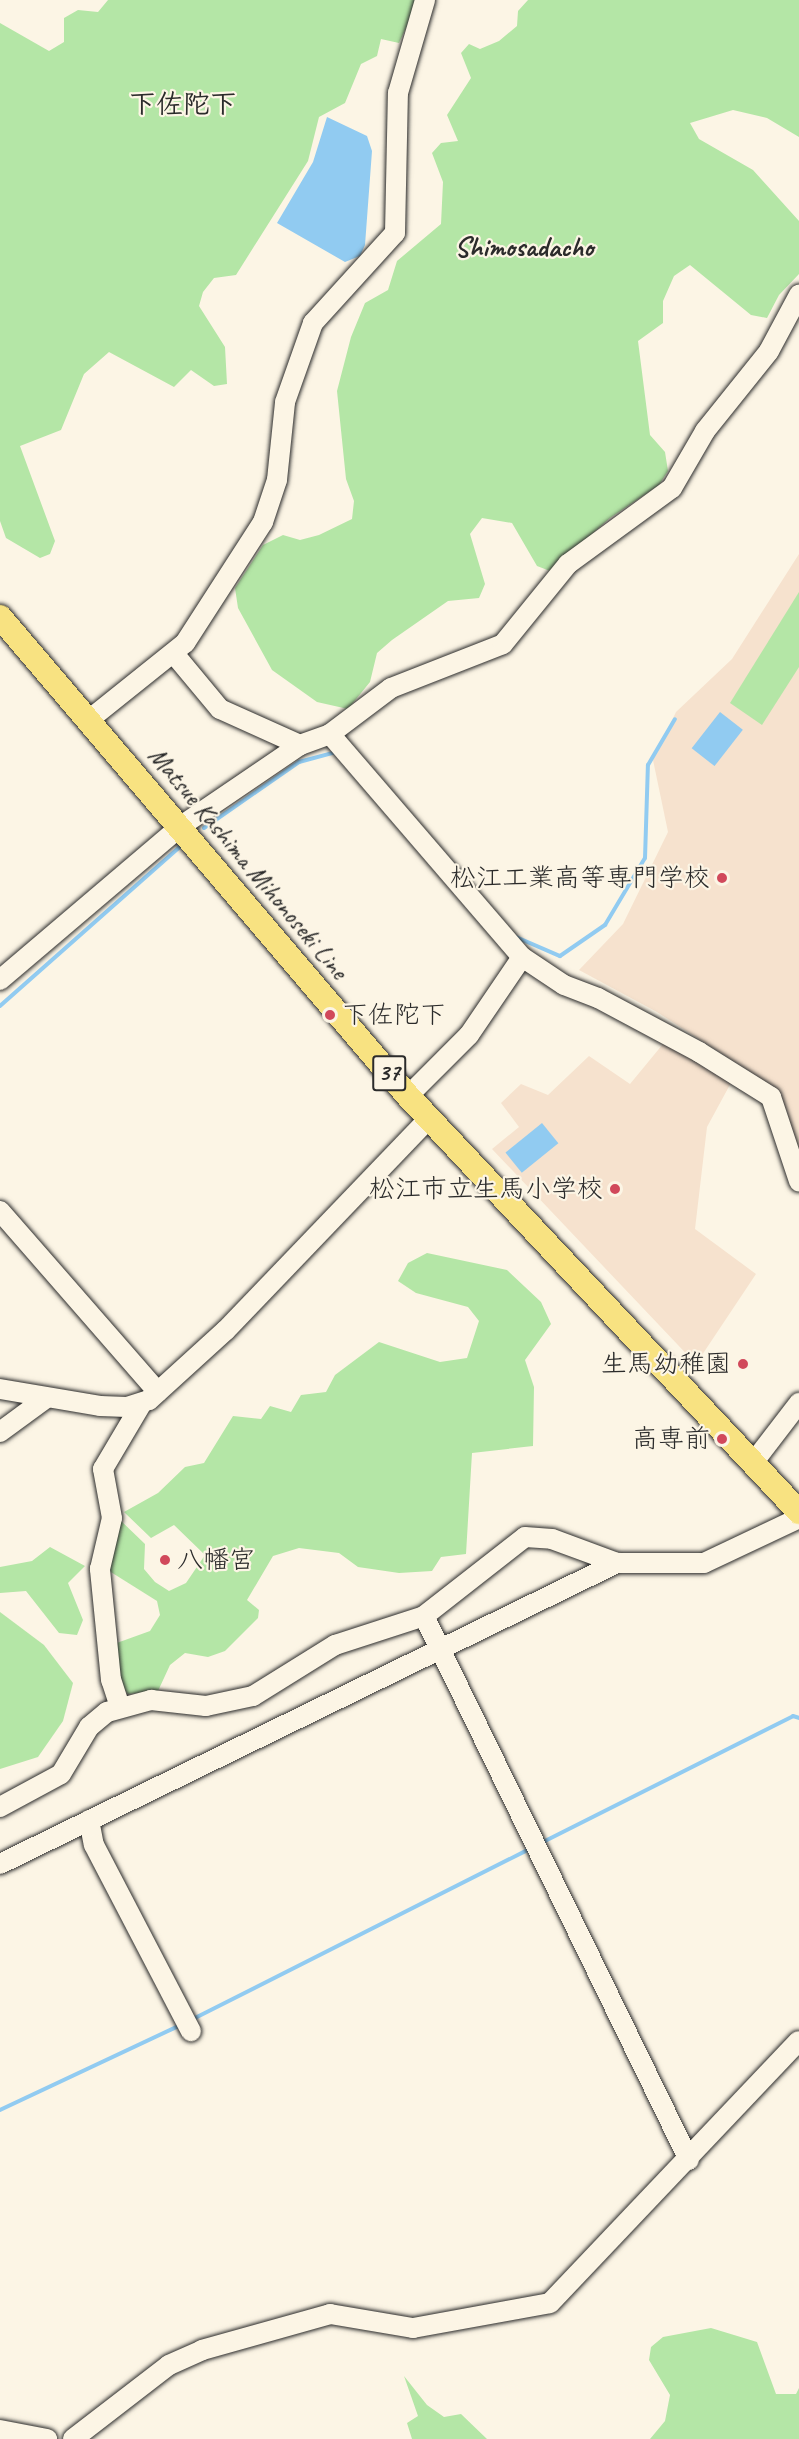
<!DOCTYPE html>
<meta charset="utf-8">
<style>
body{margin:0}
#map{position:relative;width:799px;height:2439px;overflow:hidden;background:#fcf5e5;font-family:Caveat,"Klee One",sans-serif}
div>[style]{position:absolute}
.built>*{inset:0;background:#f6e2ce}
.green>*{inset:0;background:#b4e6a6}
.water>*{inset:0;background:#91cbf1;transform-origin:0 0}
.stream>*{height:4px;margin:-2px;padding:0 2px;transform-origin:2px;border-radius:2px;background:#91cbf1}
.roads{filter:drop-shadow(0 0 2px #2b2b2b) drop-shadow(0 0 2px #2b2b2b)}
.minor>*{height:20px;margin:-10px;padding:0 10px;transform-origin:10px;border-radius:10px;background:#fcf5e5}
.major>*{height:24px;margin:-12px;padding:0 12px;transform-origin:12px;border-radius:12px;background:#f8e281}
.dots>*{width:16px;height:16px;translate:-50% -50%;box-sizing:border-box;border:3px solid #fcf5e5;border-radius:50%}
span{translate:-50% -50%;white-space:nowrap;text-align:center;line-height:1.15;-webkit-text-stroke:4.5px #fcf5e5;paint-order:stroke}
.shield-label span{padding:2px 4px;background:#fcf5e5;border:2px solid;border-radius:4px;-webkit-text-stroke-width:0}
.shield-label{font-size:24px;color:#2b2b2b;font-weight:700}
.street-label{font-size:26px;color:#2b2b2b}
.poi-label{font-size:26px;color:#2b2b2b}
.right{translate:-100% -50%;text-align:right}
.left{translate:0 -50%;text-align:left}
.neighbourhood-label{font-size:27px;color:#2b2b2b;font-weight:700}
.quarter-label{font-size:28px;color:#2b2b2b;font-weight:700}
</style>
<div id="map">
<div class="built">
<div style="clip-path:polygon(799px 554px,799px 1155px,787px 1111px,772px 1086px,657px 1012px,579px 970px,623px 924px,668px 832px,653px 760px,676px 712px,732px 659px)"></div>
<div style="clip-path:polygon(663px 1044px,732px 1081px,707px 1127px,695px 1229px,756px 1274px,696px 1364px,492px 1149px,519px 1127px,501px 1103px,521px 1084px,548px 1095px,589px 1056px,630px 1084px)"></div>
</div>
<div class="green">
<div style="clip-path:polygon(108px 0,419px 0,399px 43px,381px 39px,377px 56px,361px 64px,345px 103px,319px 117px,308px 161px,236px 275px,214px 278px,203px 292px,199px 306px,225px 347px,227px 384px,214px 386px,191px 370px,174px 387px,109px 352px,84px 374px,61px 430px,20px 446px,55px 541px,50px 554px,40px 558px,6px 538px,0 521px,0 23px,49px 51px,64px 42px,64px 18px,78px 10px,98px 12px)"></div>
<div style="clip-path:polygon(528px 0,799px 0,799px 137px,767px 118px,733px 110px,690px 123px,699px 139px,753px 170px,799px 221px,799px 274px,779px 295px,767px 318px,751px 315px,690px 265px,674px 276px,663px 301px,663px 323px,638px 341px,650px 435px,665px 452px,668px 471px,659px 485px,610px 518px,550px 571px,537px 566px,512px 523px,482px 518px,470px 534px,485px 584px,479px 598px,448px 601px,392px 640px,377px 653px,370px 682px,348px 709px,317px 702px,272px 670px,238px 608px,235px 588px,263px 545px,283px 535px,300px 540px,319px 535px,352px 519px,354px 501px,346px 479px,337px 391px,351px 337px,365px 303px,388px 290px,397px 261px,441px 224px,443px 182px,432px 153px,441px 143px,458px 141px,447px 115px,471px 78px,461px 53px,469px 44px,480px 49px,499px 41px,517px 26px,518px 11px)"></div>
<div style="clip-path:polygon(799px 592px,799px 667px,762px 725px,730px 703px)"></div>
<div style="clip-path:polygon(427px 1253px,507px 1270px,541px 1302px,551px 1324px,525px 1360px,534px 1387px,533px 1446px,472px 1453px,466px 1554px,441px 1557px,432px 1571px,399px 1573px,358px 1567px,339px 1553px,299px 1548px,273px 1556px,247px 1600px,259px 1610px,258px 1618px,225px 1651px,208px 1657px,185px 1653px,170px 1665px,158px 1691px,128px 1694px,118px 1682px,114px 1644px,150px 1631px,160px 1615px,157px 1601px,106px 1569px,118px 1518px,145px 1544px,144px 1569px,155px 1582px,169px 1591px,186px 1583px,205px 1555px,174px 1525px,151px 1538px,124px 1512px,158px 1493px,185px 1467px,204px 1463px,233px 1416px,261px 1419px,270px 1406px,291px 1412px,301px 1395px,326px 1392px,335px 1375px,379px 1342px,440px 1362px,467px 1358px,479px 1321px,468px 1307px,416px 1293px,398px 1281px,408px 1263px)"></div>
<div style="clip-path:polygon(50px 1547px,85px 1566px,68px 1583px,83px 1620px,77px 1635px,59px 1633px,26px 1591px,0 1593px,0 1567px,32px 1561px)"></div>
<div style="clip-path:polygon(0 1612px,44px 1645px,73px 1683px,63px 1721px,38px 1757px,0 1769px)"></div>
<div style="clip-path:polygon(711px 2328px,757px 2342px,776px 2394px,796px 2394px,799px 2388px,799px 2439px,650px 2439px,665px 2421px,670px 2395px,649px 2360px,651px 2347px,663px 2337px)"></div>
<div style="clip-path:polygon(404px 2376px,427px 2405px,444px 2417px,461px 2414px,487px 2439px,412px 2439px,407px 2423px,418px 2416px)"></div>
</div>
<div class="water">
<div style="clip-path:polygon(327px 117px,367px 136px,372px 151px,365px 245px,360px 256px,345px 262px,277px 223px,313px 162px)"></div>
<div style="left:720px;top:712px;width:29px;height:46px;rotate:38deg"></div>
<div style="left:542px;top:1123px;width:26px;height:47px;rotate:51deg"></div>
</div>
<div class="stream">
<div style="left:204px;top:828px;width:116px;rotate:-34.8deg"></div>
<div style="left:299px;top:762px;width:38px;rotate:-15deg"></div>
<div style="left:516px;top:937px;width:48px;rotate:23.4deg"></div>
<div style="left:560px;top:956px;width:55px;rotate:-34.6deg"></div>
<div style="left:605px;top:925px;width:78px;rotate:-59.2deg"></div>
<div style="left:645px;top:858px;width:93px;rotate:-88.2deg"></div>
<div style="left:648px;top:765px;width:53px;rotate:-59.6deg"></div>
<div style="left:0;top:1006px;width:244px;rotate:-41.5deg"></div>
<div style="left:541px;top:1843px;width:282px;rotate:-26.7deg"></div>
<div style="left:793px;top:1716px;width:6px;rotate:18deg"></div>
<div style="left:191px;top:2020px;width:379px;rotate:-26.8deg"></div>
<div style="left:0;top:2110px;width:200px;rotate:-25.2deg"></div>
</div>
<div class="roads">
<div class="minor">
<div style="left:175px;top:655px;width:70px;rotate:50.2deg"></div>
<div style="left:220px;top:709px;width:88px;rotate:24.2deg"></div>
<div style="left:90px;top:719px;width:122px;rotate:-38.7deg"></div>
<div style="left:185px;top:643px;width:144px;rotate:-57.2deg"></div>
<div style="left:263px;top:522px;width:44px;rotate:-71.6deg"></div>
<div style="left:277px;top:480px;width:78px;rotate:-84.1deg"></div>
<div style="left:285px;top:402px;width:84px;rotate:-70.5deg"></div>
<div style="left:313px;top:323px;width:122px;rotate:-47.7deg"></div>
<div style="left:395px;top:233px;width:140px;rotate:-88.8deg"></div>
<div style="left:398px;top:93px;width:97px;rotate:-73.8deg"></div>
<div style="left:330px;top:734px;width:294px;rotate:49.3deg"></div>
<div style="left:522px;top:957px;width:50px;rotate:33.7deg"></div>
<div style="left:564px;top:985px;width:36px;rotate:21deg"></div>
<div style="left:598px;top:998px;width:115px;rotate:28.1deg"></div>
<div style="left:699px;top:1052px;width:85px;rotate:32deg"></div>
<div style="left:771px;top:1097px;width:89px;rotate:71.6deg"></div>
<div style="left:0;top:980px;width:238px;rotate:-40.4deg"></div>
<div style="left:181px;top:826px;width:144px;rotate:-34.2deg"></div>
<div style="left:300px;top:745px;width:32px;rotate:-20deg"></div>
<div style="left:330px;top:734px;width:76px;rotate:-37deg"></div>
<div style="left:391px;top:688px;width:120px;rotate:-21.4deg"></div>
<div style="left:503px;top:644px;width:103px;rotate:-50.9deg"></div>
<div style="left:568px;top:564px;width:129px;rotate:-36.2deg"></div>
<div style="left:672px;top:488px;width:66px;rotate:-59.9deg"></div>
<div style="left:705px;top:431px;width:102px;rotate:-51.3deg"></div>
<div style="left:769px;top:351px;width:64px;rotate:-61.8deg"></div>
<div style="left:408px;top:1096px;width:86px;rotate:-45deg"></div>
<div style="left:469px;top:1035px;width:94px;rotate:-55.8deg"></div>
<div style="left:0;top:1211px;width:240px;rotate:48.9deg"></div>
<div style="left:0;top:1389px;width:101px;rotate:9.6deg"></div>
<div style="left:100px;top:1406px;width:27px;rotate:2deg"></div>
<div style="left:127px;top:1407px;width:23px;rotate:-18deg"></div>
<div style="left:149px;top:1400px;width:104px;rotate:-42.3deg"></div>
<div style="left:226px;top:1330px;width:294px;rotate:-46.2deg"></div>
<div style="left:0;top:1432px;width:56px;rotate:-36.3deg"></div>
<div style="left:753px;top:1463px;width:76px;rotate:-52.5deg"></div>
<div style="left:424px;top:1616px;width:605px;rotate:64.03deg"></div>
<div style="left:120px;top:1707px;width:28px;rotate:-108deg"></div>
<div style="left:111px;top:1680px;width:112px;rotate:-95.7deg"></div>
<div style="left:100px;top:1569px;width:52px;rotate:-76.8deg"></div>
<div style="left:112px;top:1518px;width:50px;rotate:-100.4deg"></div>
<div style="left:103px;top:1469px;width:77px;rotate:-59.4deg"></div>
<div style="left:0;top:1807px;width:69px;rotate:-28.4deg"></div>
<div style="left:61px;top:1774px;width:55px;rotate:-59.2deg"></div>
<div style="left:89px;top:1727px;width:23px;rotate:-40deg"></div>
<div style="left:107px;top:1712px;width:46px;rotate:-15.3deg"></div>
<div style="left:151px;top:1700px;width:55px;rotate:6.2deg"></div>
<div style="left:206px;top:1706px;width:48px;rotate:-12deg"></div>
<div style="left:253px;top:1696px;width:97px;rotate:-31.9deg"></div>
<div style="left:335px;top:1645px;width:94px;rotate:-18deg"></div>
<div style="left:424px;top:1616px;width:128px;rotate:-38deg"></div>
<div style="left:525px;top:1537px;width:27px;rotate:4deg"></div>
<div style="left:552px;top:1539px;width:69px;rotate:20.3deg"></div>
<div style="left:89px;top:1820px;width:25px;rotate:79deg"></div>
<div style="left:94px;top:1845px;width:210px;rotate:62.5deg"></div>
<div style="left:0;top:1864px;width:687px;rotate:-26.01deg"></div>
<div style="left:617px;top:1563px;width:87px"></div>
<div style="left:704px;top:1563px;width:105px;rotate:-25.3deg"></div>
<div style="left:0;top:2430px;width:48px;rotate:10.8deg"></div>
<div style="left:73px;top:2439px;width:121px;rotate:-37.6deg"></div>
<div style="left:169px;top:2365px;width:36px;rotate:-24deg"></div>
<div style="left:202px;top:2350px;width:133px;rotate:-15.7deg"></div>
<div style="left:330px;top:2314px;width:84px;rotate:9.6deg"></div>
<div style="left:413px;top:2328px;width:139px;rotate:-10.3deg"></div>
<div style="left:550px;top:2303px;width:361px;rotate:-46.5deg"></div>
</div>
<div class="major">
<div style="left:0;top:617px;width:629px;rotate:49.58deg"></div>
<div style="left:408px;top:1096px;width:571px;rotate:46.77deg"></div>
</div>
</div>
<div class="dots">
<div style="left:722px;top:878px;background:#d1495b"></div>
<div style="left:330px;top:1015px;background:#d1495b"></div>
<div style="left:615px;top:1189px;background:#d1495b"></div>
<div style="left:743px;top:1364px;background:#d1495b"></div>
<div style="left:722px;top:1439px;background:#d1495b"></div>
<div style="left:165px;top:1560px;background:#d1495b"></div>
</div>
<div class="shield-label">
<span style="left:389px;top:1073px">37</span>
</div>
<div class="street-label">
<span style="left:248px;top:863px;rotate:50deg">Matsue Kashima Mihonoseki Line</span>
</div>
<div class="poi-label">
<span class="right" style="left:710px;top:878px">松江工業高等専門学校</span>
<span class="left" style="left:342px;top:1015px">下佐陀下</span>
<span class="right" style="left:603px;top:1189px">松江市立生馬小学校</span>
<span class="right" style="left:731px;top:1364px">生馬幼稚園</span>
<span class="right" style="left:710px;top:1439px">高専前</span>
<span class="left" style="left:177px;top:1560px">八幡宮</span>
</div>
<div class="neighbourhood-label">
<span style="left:183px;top:105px">下佐陀下</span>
</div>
<div class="quarter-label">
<span style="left:524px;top:247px">Shimosadacho</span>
</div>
</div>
